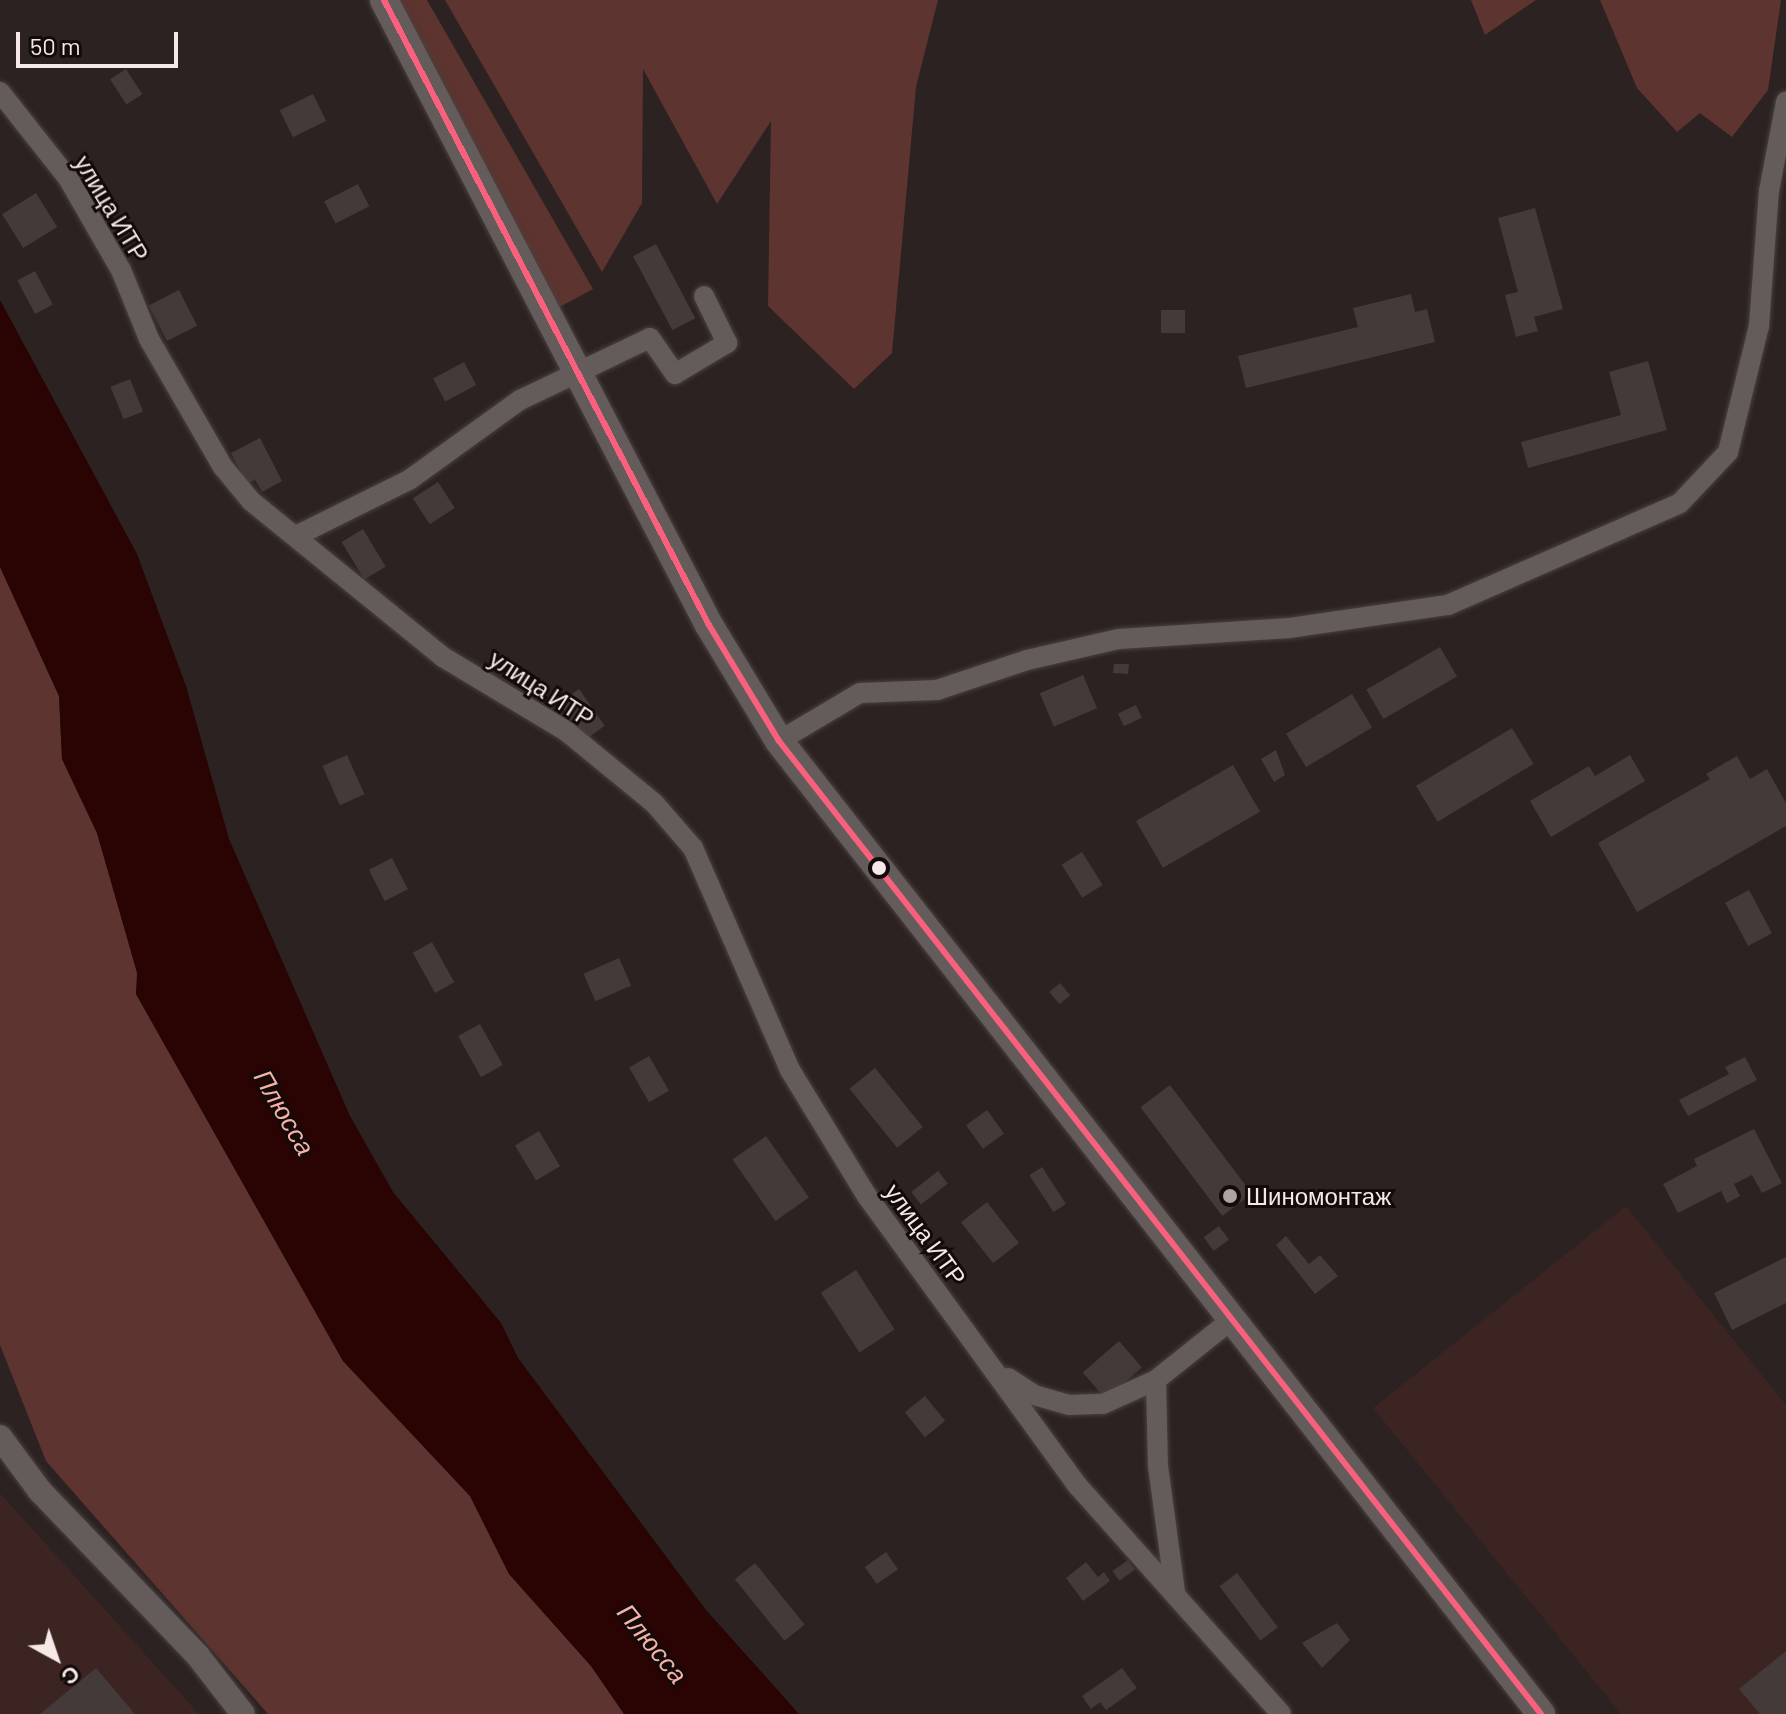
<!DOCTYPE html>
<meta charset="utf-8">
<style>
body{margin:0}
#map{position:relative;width:1786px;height:1714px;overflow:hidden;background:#2c2221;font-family:Barlow,sans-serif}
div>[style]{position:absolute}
.built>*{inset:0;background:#3b2421}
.green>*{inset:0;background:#5d342f}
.water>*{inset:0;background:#2a0303}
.building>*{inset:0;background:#433a39;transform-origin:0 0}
.roads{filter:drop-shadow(0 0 2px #494040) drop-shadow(0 0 2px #494040)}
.minor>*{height:20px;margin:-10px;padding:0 10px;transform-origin:10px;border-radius:10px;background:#645c5a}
.tertiary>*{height:24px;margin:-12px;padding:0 12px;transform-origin:12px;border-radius:12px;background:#645c5a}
.secondary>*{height:28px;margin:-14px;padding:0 14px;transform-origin:14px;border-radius:14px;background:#645c5a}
.bus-1>*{height:6px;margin:-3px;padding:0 3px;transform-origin:3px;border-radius:3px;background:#f8607d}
.dots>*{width:22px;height:22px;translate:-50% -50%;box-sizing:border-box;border:4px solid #130b0a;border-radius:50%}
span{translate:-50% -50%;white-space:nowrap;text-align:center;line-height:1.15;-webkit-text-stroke:6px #130b0a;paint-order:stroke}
.street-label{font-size:24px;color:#f5e8e6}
.poi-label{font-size:24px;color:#f5e8e6}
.left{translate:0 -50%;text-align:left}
.water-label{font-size:26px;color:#f7b1a7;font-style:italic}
.north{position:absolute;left:16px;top:1618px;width:80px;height:80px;-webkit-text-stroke:6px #130b0a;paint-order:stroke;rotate:140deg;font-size:22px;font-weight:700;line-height:32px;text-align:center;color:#f5e8e6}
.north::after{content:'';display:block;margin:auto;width:28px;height:36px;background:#f5e8e6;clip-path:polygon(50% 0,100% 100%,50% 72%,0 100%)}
.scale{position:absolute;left:16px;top:32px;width:162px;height:36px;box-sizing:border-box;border:4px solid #f5e8e6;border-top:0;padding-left:10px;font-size:24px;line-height:28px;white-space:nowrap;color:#f5e8e6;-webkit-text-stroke:6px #130b0a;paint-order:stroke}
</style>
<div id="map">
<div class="built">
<div style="clip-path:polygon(1626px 1206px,1786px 1405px,1786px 1714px,1621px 1714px,1373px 1408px)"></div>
<div style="clip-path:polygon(0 1493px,199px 1714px,0 1714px)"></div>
</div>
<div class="green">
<div style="clip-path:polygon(397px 0,427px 0,593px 289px,554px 310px)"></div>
<div style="clip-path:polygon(445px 0,938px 0,916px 87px,892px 353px,854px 389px,768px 306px,771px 121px,717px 204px,643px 69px,642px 203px,602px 272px)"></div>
<div style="clip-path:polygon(1471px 0,1536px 0,1485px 35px)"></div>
<div style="clip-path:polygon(1600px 0,1781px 0,1768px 90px,1732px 137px,1700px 113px,1677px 132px,1637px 88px)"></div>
<div style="clip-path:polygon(0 567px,59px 696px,62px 759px,97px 833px,138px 973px,136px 994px,343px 1361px,470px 1496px,509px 1574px,591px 1666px,624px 1714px,268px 1714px,46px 1461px,0 1345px)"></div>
</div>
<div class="water">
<div style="clip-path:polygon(0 300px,137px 554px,186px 686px,229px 839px,350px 1116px,393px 1192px,501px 1323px,518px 1358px,706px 1610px,799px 1714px,624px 1714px,591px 1666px,509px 1574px,470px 1496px,343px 1361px,136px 994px,137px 973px,97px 833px,62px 759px,59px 696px,0 567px)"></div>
</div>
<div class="building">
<div style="left:126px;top:69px;width:30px;height:19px;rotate:57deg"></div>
<div style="left:313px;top:94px;width:30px;height:37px;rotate:64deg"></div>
<div style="left:358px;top:184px;width:25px;height:38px;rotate:63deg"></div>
<div style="left:36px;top:193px;width:40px;height:40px;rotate:58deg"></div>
<div style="clip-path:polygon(1535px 208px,1563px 309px,1534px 317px,1538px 331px,1516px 337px,1505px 295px,1518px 292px,1498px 218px)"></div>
<div style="left:656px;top:244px;width:84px;height:26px;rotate:62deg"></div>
<div style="left:35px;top:271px;width:38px;height:20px;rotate:62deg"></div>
<div style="left:179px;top:290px;width:40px;height:34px;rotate:63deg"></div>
<div style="clip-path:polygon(1411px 294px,1415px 312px,1427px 309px,1435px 342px,1246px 388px,1238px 356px,1358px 327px,1353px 308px)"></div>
<div style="left:1185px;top:310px;width:23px;height:24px;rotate:90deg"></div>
<div style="clip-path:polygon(1648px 361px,1667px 430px,1528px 468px,1521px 442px,1621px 415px,1609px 372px)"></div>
<div style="left:464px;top:362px;width:26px;height:35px;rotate:62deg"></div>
<div style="left:130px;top:379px;width:35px;height:21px;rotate:68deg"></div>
<div style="clip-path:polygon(260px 438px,282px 481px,262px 492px,255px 480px,247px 484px,231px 453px)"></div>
<div style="left:438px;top:482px;width:31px;height:30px;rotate:57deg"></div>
<div style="left:363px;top:529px;width:44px;height:25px;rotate:59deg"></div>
<div style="left:1440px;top:647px;width:34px;height:85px;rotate:60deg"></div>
<div style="clip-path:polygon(1114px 664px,1129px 664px,1128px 674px,1113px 673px)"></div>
<div style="left:1083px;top:675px;width:36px;height:47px;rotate:67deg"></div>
<div style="left:579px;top:689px;width:45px;height:24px;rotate:55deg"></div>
<div style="left:1352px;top:694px;width:39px;height:77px;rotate:59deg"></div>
<div style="left:1136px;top:705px;width:14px;height:20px;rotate:65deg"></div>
<div style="left:1512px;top:728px;width:42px;height:112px;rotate:59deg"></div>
<div style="clip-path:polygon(1276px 750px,1285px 775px,1274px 782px,1261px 759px)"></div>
<div style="left:347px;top:755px;width:43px;height:27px;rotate:66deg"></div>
<div style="clip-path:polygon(1630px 755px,1645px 781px,1551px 837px,1530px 801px,1589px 766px,1595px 776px)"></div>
<div style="clip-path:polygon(1737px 756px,1750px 779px,1767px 769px,1786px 803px,1786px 826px,1637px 912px,1598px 843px,1710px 779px,1706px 774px)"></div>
<div style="left:1233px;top:765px;width:54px;height:112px;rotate:60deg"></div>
<div style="left:1082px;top:852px;width:39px;height:24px;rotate:58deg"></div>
<div style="left:392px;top:858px;width:35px;height:26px;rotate:63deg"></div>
<div style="left:1749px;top:890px;width:49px;height:27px;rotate:62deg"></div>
<div style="left:432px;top:942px;width:46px;height:22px;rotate:61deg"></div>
<div style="left:619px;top:958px;width:30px;height:39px;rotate:66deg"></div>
<div style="left:1060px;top:983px;width:16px;height:14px;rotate:50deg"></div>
<div style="left:480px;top:1024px;width:47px;height:25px;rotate:61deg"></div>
<div style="left:649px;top:1056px;width:40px;height:23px;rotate:60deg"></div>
<div style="clip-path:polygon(1745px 1057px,1757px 1080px,1688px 1116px,1679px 1100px,1729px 1074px,1725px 1067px)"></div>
<div style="left:875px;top:1068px;width:76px;height:33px;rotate:51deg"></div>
<div style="left:1170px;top:1085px;width:136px;height:37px;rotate:53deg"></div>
<div style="left:987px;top:1110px;width:29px;height:26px;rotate:54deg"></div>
<div style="clip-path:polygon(1754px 1129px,1782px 1183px,1762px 1193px,1752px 1175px,1734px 1184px,1740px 1196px,1727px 1203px,1721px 1191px,1678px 1213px,1663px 1184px,1697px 1166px,1694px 1159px)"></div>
<div style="left:539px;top:1131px;width:41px;height:28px;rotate:59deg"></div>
<div style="left:766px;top:1136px;width:75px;height:41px;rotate:55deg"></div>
<div style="left:1042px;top:1167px;width:44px;height:15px;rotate:57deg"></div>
<div style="left:938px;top:1171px;width:16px;height:34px;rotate:52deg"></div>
<div style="left:987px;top:1202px;width:52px;height:33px;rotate:52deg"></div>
<div style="left:1219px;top:1226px;width:17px;height:19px;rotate:54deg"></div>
<div style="clip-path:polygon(1286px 1236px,1309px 1264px,1320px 1255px,1338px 1276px,1315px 1294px,1276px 1245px)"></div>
<div style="clip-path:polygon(1786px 1257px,1786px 1303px,1732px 1330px,1714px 1293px)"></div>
<div style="left:856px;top:1270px;width:71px;height:42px;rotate:57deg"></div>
<div style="left:1119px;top:1341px;width:35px;height:48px;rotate:49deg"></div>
<div style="left:925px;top:1396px;width:32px;height:26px;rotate:51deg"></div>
<div style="left:886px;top:1552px;width:21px;height:26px;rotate:55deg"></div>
<div style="left:1128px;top:1560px;width:12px;height:19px;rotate:55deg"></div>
<div style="clip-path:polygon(1086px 1562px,1098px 1577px,1104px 1572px,1110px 1581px,1083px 1601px,1066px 1578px)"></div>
<div style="left:755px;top:1563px;width:79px;height:26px;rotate:51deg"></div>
<div style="left:1237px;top:1573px;width:68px;height:22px;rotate:53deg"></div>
<div style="clip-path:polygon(1337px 1623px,1350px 1640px,1322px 1668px,1302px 1643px)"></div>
<div style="clip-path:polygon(1786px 1651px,1786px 1714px,1760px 1714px,1739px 1689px)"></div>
<div style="clip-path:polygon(96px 1668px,135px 1714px,40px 1714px)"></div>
<div style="clip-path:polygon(1122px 1668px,1137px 1688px,1106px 1710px,1100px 1702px,1091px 1709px,1082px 1696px)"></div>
</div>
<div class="roads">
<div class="minor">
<div style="left:0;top:92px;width:110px;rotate:51.7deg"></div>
<div style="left:68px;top:178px;width:106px;rotate:60.1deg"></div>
<div style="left:121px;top:270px;width:74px;rotate:67.9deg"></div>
<div style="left:149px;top:339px;width:148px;rotate:60deg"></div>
<div style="left:223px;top:467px;width:44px;rotate:50.5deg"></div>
<div style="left:251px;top:501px;width:247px;rotate:39.1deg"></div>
<div style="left:443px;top:657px;width:144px;rotate:31deg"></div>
<div style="left:566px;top:731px;width:114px;rotate:39.3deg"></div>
<div style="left:654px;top:803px;width:60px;rotate:49.1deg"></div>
<div style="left:693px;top:848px;width:242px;rotate:66.4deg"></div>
<div style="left:790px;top:1070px;width:148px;rotate:58.6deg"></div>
<div style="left:867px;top:1196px;width:359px;rotate:54deg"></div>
<div style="left:1078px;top:1486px;width:305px;rotate:48.3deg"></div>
<div style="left:298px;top:535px;width:124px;rotate:-26.4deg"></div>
<div style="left:409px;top:480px;width:137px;rotate:-35.8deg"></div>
<div style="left:520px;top:400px;width:144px;rotate:-25.5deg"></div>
<div style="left:650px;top:338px;width:44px;rotate:55.2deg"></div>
<div style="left:675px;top:374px;width:61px;rotate:-30.8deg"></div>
<div style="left:727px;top:343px;width:52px;rotate:-116.1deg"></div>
<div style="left:779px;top:741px;width:94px;rotate:-30.7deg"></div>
<div style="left:860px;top:693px;width:77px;rotate:-2.2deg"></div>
<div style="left:937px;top:690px;width:95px;rotate:-18.4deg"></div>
<div style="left:1027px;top:660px;width:94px;rotate:-12.9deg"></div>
<div style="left:1119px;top:639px;width:171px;rotate:-3.7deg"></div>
<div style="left:1290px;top:628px;width:160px;rotate:-8.3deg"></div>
<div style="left:1448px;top:605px;width:253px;rotate:-23.7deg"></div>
<div style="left:1680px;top:503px;width:70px;rotate:-46.7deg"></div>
<div style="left:1728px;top:452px;width:130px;rotate:-76.2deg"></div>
<div style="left:1759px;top:326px;width:135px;rotate:-85.8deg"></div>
<div style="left:1769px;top:191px;width:91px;rotate:-79.2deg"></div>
<div style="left:1008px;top:1378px;width:31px;rotate:33deg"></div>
<div style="left:1034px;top:1395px;width:36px;rotate:16deg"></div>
<div style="left:1069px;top:1405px;width:34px;rotate:-2deg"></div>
<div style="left:1103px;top:1404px;width:58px;rotate:-24.4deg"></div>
<div style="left:1156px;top:1380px;width:95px;rotate:-38.6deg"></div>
<div style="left:1156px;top:1380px;width:86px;rotate:88.7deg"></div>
<div style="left:1158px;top:1466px;width:126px;rotate:82.3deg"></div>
</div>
<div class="tertiary">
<div style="left:0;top:1437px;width:67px;rotate:53.5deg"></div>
<div style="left:40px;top:1491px;width:228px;rotate:46.2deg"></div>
<div style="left:198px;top:1656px;width:73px;rotate:52.2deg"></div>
</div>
<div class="secondary">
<div style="left:384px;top:0;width:704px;rotate:62.53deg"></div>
<div style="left:709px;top:625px;width:135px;rotate:58.9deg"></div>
<div style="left:779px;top:741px;width:1236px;rotate:51.93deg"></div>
</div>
</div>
<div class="bus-1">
<div style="left:384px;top:0;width:704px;rotate:62.53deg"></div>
<div style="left:709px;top:625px;width:135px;rotate:58.9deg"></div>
<div style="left:779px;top:741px;width:1236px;rotate:51.93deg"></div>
</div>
<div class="dots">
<div style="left:879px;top:868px;background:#f5e8e6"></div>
<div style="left:1230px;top:1196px;background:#afa3a1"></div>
</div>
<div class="street-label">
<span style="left:112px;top:208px;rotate:59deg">улица ИТР</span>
<span style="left:542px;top:688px;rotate:33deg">улица ИТР</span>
<span style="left:926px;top:1234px;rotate:54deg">улица ИТР</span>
</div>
<div class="poi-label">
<span class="left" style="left:1246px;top:1196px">Шиномонтаж</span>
</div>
<div class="water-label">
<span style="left:285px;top:1112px;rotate:60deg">Плюсса</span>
<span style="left:653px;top:1643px;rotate:51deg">Плюсса</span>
</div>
<div class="north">С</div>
<div class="scale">50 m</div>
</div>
